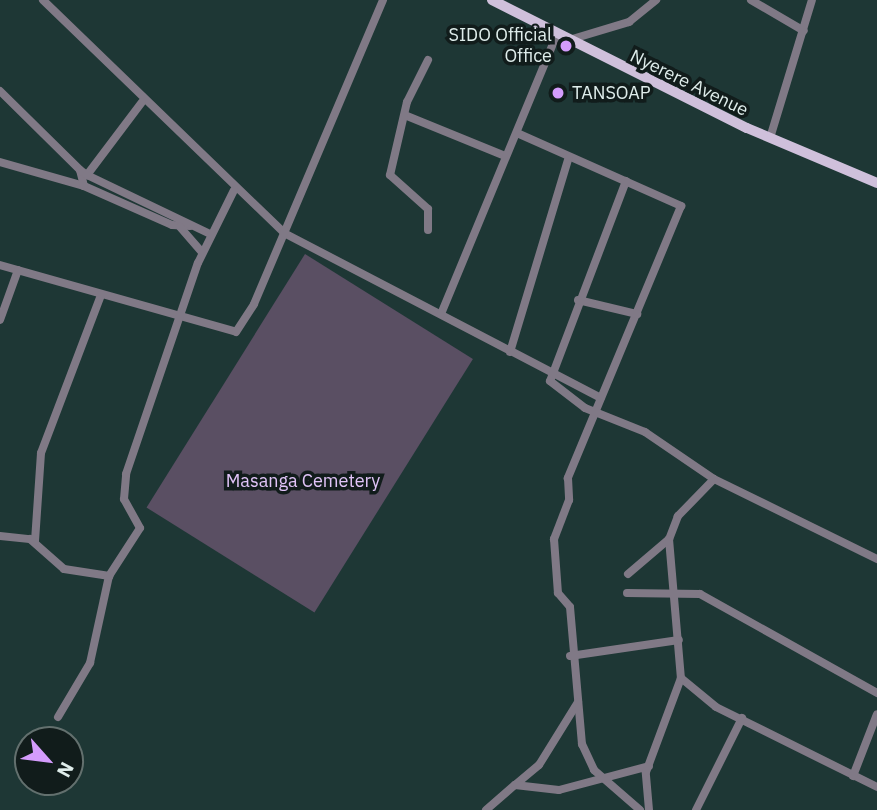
<!DOCTYPE html>
<style>
body{margin:0}
#map{position:relative;width:877px;height:810px;overflow:hidden;background:#1e3735;font-family:"IBM Plex Sans",sans-serif}
div>[style]{position:absolute}
.green>*{inset:0;background:#5a4f63;transform-origin:0 0}
.minor>*{height:8px;margin:-4px;padding:0 4px;transform-origin:4px;border-radius:4px;background:#807986}
.major>*{height:10px;margin:-5px;padding:0 5px;transform-origin:5px;border-radius:5px;background:#cfc0db}
.dots>*{width:19px;height:19px;translate:-50% -50%;box-sizing:border-box;border:4px solid #111c1b;border-radius:50%}
span{translate:-50% -50%;white-space:nowrap;text-align:center;line-height:1.15;-webkit-text-stroke:7px #111c1b;paint-order:stroke}
.poi-label{font-size:18px;color:#dfedeb}
.right{translate:-100% -50%;text-align:right}
.left{translate:0 -50%;text-align:left}
.street-label{font-size:18px;color:#dfedeb}
.park-label{font-size:18px;color:#e1c4f8}
.north{position:absolute;left:14px;top:726px;width:70px;height:70px;box-sizing:border-box;background:#111c1b;border:2px solid #63706e;border-radius:50%;rotate:118deg;font-size:19px;font-weight:700;line-height:28px;text-align:center;color:#dfedeb}
.north::after{content:'';display:block;margin:auto;width:24px;height:32px;background:#d49cfc;clip-path:polygon(50% 0,100% 100%,50% 72%,0 100%)}
</style>
<div id="map">
<div class="green">
<div style="left:305px;top:254px;width:198px;height:299px;rotate:32deg"></div>
</div>
<div class="minor">
<div style="left:43px;top:0;width:335px;rotate:44deg"></div>
<div style="left:284px;top:233px;width:357px;rotate:27.5deg"></div>
<div style="left:751px;top:0;width:61px;rotate:30.3deg"></div>
<div style="left:569px;top:40px;width:63px;rotate:-16.7deg"></div>
<div style="left:629px;top:22px;width:35px;rotate:-39deg"></div>
<div style="left:0;top:91px;width:112px;rotate:44.6deg"></div>
<div style="left:407px;top:116px;width:106px;rotate:22.2deg"></div>
<div style="left:517px;top:133px;width:180px;rotate:24deg"></div>
<div style="left:681px;top:206px;width:295px;rotate:112.6deg"></div>
<div style="left:568px;top:478px;width:22px;rotate:87deg"></div>
<div style="left:569px;top:500px;width:42px;rotate:111deg"></div>
<div style="left:554px;top:539px;width:54px;rotate:85.8deg"></div>
<div style="left:558px;top:593px;width:18px;rotate:49deg"></div>
<div style="left:570px;top:607px;width:138px;rotate:85deg"></div>
<div style="left:582px;top:744px;width:29px;rotate:65deg"></div>
<div style="left:594px;top:770px;width:61px;rotate:41deg"></div>
<div style="left:770px;top:138px;width:144px;rotate:-73.1deg"></div>
<div style="left:0;top:162px;width:87px;rotate:15.9deg"></div>
<div style="left:84px;top:186px;width:96px;rotate:23.9deg"></div>
<div style="left:172px;top:225px;width:18px;rotate:3deg"></div>
<div style="left:87px;top:175px;width:136px;rotate:25.6deg"></div>
<div style="left:626px;top:181px;width:214px;rotate:110.8deg"></div>
<div style="left:550px;top:381px;width:44px;rotate:37.6deg"></div>
<div style="left:585px;top:408px;width:65px;rotate:21.8deg"></div>
<div style="left:645px;top:432px;width:83px;rotate:34.3deg"></div>
<div style="left:714px;top:479px;width:182px;rotate:26.1deg"></div>
<div style="left:84px;top:186px;width:16px;rotate:-104deg"></div>
<div style="left:80px;top:170px;width:9px;rotate:36deg"></div>
<div style="left:87px;top:175px;width:91px;rotate:-53deg"></div>
<div style="left:180px;top:227px;width:33px;rotate:49deg"></div>
<div style="left:428px;top:230px;width:21px;rotate:-90deg"></div>
<div style="left:428px;top:209px;width:51px;rotate:-138.2deg"></div>
<div style="left:390px;top:175px;width:75px;rotate:-76.9deg"></div>
<div style="left:407px;top:102px;width:47px;rotate:-63.4deg"></div>
<div style="left:0;top:265px;width:245px;rotate:15.8deg"></div>
<div style="left:236px;top:332px;width:33px;rotate:-57deg"></div>
<div style="left:254px;top:304px;width:330px;rotate:-67deg"></div>
<div style="left:578px;top:300px;width:61px;rotate:13.3deg"></div>
<div style="left:441px;top:314px;width:301px;rotate:-67.5deg"></div>
<div style="left:0;top:320px;width:53px;rotate:-70.2deg"></div>
<div style="left:510px;top:352px;width:204px;rotate:-73.2deg"></div>
<div style="left:714px;top:479px;width:52px;rotate:134.2deg"></div>
<div style="left:678px;top:516px;width:25px;rotate:111deg"></div>
<div style="left:669px;top:539px;width:140px;rotate:85.1deg"></div>
<div style="left:681px;top:678px;width:45px;rotate:39.6deg"></div>
<div style="left:716px;top:707px;width:180px;rotate:26.4deg"></div>
<div style="left:0;top:536px;width:30px;rotate:6deg"></div>
<div style="left:30px;top:539px;width:45px;rotate:41.4deg"></div>
<div style="left:64px;top:569px;width:46px;rotate:8.8deg"></div>
<div style="left:35px;top:541px;width:88px;rotate:-86.1deg"></div>
<div style="left:41px;top:453px;width:169px;rotate:-69.2deg"></div>
<div style="left:628px;top:574px;width:54px;rotate:-40.5deg"></div>
<div style="left:627px;top:593px;width:73px;rotate:0.8deg"></div>
<div style="left:700px;top:594px;width:203px;rotate:29.2deg"></div>
<div style="left:570px;top:656px;width:110px;rotate:-8.4deg"></div>
<div style="left:58px;top:717px;width:63px;rotate:-59.3deg"></div>
<div style="left:90px;top:663px;width:89px;rotate:-77.7deg"></div>
<div style="left:109px;top:576px;width:57px;rotate:-57.1deg"></div>
<div style="left:140px;top:528px;width:33px;rotate:-119deg"></div>
<div style="left:124px;top:499px;width:25px;rotate:-85deg"></div>
<div style="left:126px;top:474px;width:223px;rotate:-71.2deg"></div>
<div style="left:198px;top:263px;width:81px;rotate:-63.7deg"></div>
<div style="left:853px;top:776px;width:66px;rotate:-68.8deg"></div>
<div style="left:515px;top:785px;width:31px;rotate:-40deg"></div>
<div style="left:539px;top:765px;width:74px;rotate:-58.2deg"></div>
<div style="left:486px;top:810px;width:38px;rotate:-41deg"></div>
<div style="left:515px;top:785px;width:44px;rotate:6.5deg"></div>
<div style="left:559px;top:790px;width:93px;rotate:-14.9deg"></div>
<div style="left:649px;top:810px;width:38px;rotate:-95deg"></div>
<div style="left:646px;top:772px;width:100px;rotate:-69.6deg"></div>
<div style="left:696px;top:810px;width:103px;rotate:-63.4deg"></div>
</div>
<div class="major">
<div style="left:492px;top:0;width:285px;rotate:26.7deg"></div>
<div style="left:747px;top:128px;width:141px;rotate:22.9deg"></div>
</div>
<div class="dots">
<div style="left:566px;top:46px;background:#d49cfc"></div>
<div style="left:558px;top:93px;background:#d49cfc"></div>
</div>
<div class="poi-label">
<span class="right" style="left:552px;top:46px">SIDO Official<br>Office</span>
<span class="left" style="left:572px;top:93px">TANSOAP</span>
</div>
<div class="street-label">
<span style="left:689px;top:83px;rotate:26deg">Nyerere Avenue</span>
</div>
<div class="park-label">
<span style="left:303px;top:481px">Masanga Cemetery</span>
</div>
<div class="north">N</div>
</div>
